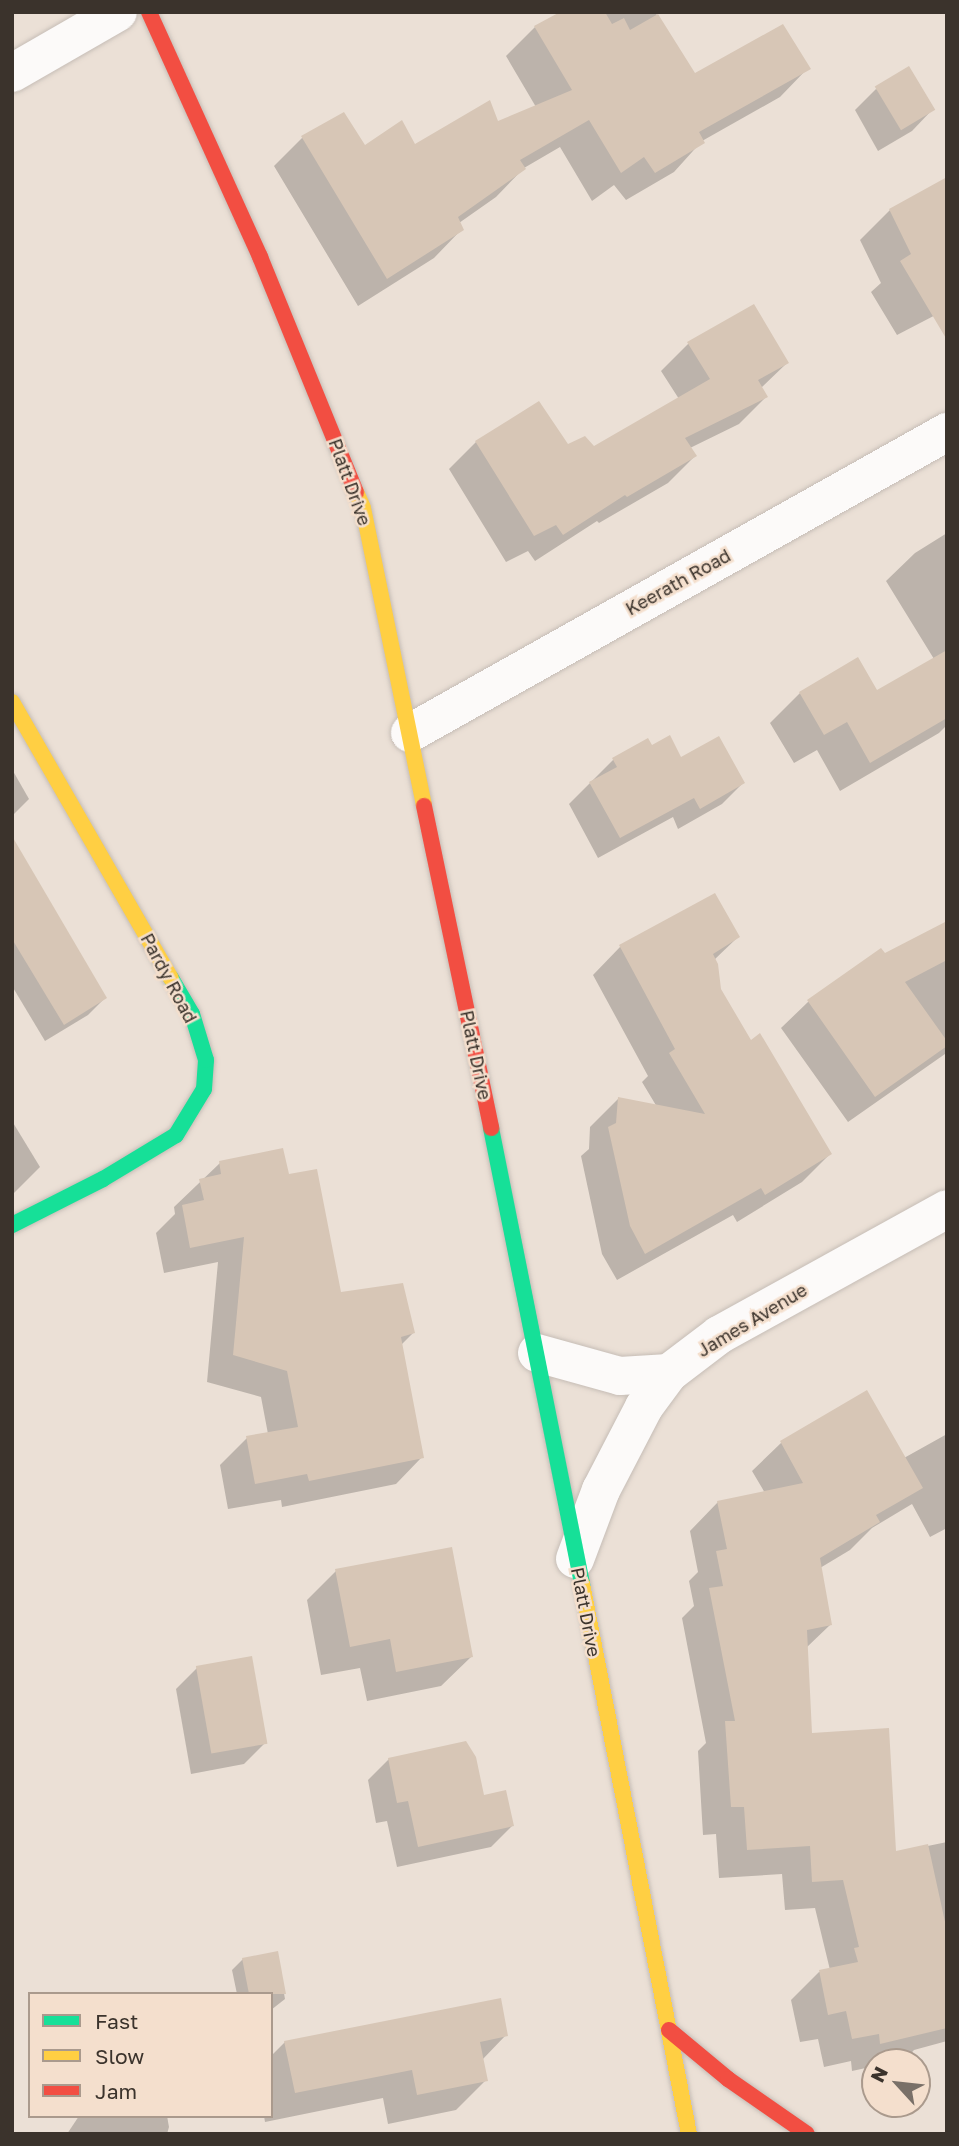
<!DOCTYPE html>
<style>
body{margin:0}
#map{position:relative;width:959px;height:2146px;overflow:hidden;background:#ebe0d6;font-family:"Golos Text",sans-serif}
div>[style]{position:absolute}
.shadow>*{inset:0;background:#0003}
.building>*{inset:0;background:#d7c6b6;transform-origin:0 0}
.roads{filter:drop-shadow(0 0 2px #c6bdb6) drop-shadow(0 0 2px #c6bdb6)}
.street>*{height:38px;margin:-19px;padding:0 19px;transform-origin:19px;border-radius:19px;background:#fcfaf9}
.fast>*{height:16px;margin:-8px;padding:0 8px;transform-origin:8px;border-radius:8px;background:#16e098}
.slow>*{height:16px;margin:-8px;padding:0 8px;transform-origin:8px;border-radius:8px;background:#ffcf43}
.jam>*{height:16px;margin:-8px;padding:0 8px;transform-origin:8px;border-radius:8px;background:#f24e42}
span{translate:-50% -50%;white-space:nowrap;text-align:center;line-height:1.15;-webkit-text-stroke:5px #f4dfcd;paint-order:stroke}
.street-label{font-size:18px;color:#3b332c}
.frame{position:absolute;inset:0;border:14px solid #3b332c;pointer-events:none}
.legend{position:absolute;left:28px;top:1992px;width:245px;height:126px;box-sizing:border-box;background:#f4dfcd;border:2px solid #aa9a8d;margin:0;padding:9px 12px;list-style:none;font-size:21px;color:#3b332c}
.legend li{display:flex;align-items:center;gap:14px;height:35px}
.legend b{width:35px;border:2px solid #aa9a8d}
.north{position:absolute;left:861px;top:2048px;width:70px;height:70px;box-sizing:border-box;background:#f4dfcd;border:2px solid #aa9a8d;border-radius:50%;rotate:297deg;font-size:19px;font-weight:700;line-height:28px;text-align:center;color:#3b332c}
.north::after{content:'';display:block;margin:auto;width:24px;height:32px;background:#797068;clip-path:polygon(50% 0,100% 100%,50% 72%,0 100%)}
</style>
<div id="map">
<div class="shadow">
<div style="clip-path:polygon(564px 12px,655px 12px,694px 75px,808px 68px,780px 97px,702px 141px,674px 172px,626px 200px,614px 185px,592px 201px,560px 147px,524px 168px,496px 197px,459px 223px,462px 229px,434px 258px,358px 306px,274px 166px,302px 138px,364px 148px,414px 147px,497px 123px,536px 107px,506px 56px,535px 27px)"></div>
<div style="clip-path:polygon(876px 89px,932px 110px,912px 131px,878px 151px,855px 110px)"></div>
<div style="clip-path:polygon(942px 181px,947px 309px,897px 335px,871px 292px,881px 283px,860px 240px,890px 210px)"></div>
<div style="clip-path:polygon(753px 307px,787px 363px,761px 388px,766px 397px,739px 424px,690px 448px,695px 456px,668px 483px,599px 523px,597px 521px,535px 561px,528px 551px,506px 562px,449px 469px,476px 442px,594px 448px,679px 399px,661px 371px,688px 344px)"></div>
<div style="clip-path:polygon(947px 533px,947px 725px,939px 733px,840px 791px,817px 750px,794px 763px,770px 723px,800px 693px,877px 693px,934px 659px,886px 581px,915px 553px)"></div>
<div style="clip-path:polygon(651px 747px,743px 783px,722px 804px,678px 829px,673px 817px,598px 858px,569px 804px,613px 760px)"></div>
<div style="clip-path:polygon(13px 771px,29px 799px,12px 816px,12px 772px)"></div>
<div style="clip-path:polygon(12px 840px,105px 998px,88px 1015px,45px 1041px,12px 986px)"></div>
<div style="clip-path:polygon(738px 937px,714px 960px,719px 990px,750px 1042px,830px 1154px,802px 1182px,737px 1222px,733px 1215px,617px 1280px,602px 1254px,581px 1156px,589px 1149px,590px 1127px,618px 1099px,657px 1107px,642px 1082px,648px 1076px,593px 975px,620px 947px)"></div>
<div style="clip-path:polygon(947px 940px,947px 1057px,945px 1054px,848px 1122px,781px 1028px,808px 1002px,880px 950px,884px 955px)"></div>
<div style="clip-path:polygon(12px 1121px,40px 1167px,12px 1195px)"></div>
<div style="clip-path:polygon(220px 1163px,288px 1176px,340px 1294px,413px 1333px,401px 1345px,422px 1457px,396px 1484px,282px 1507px,281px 1500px,228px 1509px,220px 1465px,247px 1438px,268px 1434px,261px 1397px,207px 1382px,218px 1262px,164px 1273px,156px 1233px,175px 1214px,174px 1207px)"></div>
<div style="clip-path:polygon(866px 1393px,904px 1458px,947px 1434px,947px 1528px,930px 1537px,912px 1504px,872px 1528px,850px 1550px,820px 1568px,830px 1625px,806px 1648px,811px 1735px,894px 1853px,947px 1842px,947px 2041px,914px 2050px,906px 2059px,875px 2062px,875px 2066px,852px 2071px,851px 2061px,824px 2067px,818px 2039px,800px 2042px,791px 2000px,819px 1972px,830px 1970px,815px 1908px,785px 1910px,782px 1874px,719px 1878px,716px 1834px,703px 1835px,698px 1751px,706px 1743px,682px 1618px,694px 1606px,689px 1581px,698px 1572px,690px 1531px,718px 1502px,765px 1493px,752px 1471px,781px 1443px)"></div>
<div style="clip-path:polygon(336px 1571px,471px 1657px,441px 1686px,367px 1701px,360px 1668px,321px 1675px,307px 1600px)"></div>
<div style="clip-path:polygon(197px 1668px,265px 1743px,244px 1764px,191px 1774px,176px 1689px)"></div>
<div style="clip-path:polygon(389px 1759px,482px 1797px,512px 1826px,491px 1847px,397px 1867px,387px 1821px,376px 1823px,368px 1780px)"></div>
<div style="clip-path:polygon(277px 1953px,285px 1999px,271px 2010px,271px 1994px,237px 1994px,232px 1970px,243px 1959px)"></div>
<div style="clip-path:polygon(506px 2035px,482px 2060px,486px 2080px,456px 2110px,388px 2124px,383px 2098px,265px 2122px,264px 2116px,271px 2116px,271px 2056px,285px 2042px)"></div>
<div style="clip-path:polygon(79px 2116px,167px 2116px,169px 2127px,167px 2134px,67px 2134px)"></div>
</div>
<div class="building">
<div style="clip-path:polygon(560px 12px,605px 12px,612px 24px,624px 18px,630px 30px,658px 14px,695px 73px,783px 24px,811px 69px,699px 132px,705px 143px,655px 173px,644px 157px,621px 173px,589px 120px,520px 160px,526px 169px,458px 217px,464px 230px,387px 279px,301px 136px,344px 112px,365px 145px,402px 120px,415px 144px,490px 100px,498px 121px,572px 90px,534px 26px)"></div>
<div style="left:909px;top:66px;width:51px;height:40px;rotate:59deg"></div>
<div style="clip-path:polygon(947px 177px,947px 340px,900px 261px,911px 254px,889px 209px)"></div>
<div style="clip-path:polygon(754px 304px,789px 363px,758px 380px,768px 397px,685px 438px,697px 456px,627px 497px,625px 495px,563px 535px,556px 525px,534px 536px,475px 441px,539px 401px,568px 444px,585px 436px,594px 446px,710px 379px,687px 342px)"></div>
<div style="clip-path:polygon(947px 650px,947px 718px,870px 763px,847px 722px,824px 735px,799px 692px,858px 657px,877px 690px)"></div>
<div style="clip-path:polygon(670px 735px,681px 757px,719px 736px,745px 783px,700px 809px,694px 798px,620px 838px,589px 782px,617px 767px,612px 758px,648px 738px,652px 745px)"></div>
<div style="clip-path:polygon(12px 836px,107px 998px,64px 1025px,12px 939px)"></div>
<div style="clip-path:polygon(715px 893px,740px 937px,713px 954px,718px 964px,721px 989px,751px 1040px,760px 1033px,832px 1154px,765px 1195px,761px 1188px,645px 1254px,630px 1226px,608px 1127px,616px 1123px,618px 1097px,705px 1114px,669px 1053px,675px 1049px,619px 945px)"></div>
<div style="clip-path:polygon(947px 921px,947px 960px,905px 982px,947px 1041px,947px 1046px,875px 1097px,807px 1000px,881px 948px,885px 953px)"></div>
<div style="clip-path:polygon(283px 1148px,289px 1174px,317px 1169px,341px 1292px,403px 1283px,415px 1333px,401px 1337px,424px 1458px,309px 1481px,307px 1474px,255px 1484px,246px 1436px,298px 1427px,287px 1371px,233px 1355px,244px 1237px,190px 1248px,182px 1205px,204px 1200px,199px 1179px,221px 1174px,219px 1161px)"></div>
<div style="clip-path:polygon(867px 1390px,923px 1488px,876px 1515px,880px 1522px,820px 1558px,832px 1625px,807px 1630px,812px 1733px,889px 1728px,896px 1851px,928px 1844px,947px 1931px,947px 2028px,880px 2044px,879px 2034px,852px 2039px,846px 2011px,828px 2015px,819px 1970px,858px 1962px,854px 1948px,859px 1947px,843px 1880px,812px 1882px,810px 1846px,747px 1850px,744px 1807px,731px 1807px,725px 1721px,735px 1721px,709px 1588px,723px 1586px,716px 1551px,727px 1549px,717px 1501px,803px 1483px,780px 1441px)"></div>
<div style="clip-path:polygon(452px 1547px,473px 1657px,396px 1672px,390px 1639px,350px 1647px,335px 1569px)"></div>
<div style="left:252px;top:1656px;width:89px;height:57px;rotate:80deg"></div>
<div style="clip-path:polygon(466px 1741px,476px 1757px,484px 1795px,506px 1790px,514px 1826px,418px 1847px,408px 1801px,397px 1803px,388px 1758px)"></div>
<div style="clip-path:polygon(278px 1951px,286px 1994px,249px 1994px,242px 1958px)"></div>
<div style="clip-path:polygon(501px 1998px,508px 2036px,480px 2042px,488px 2081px,417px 2095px,412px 2070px,295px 2093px,284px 2041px)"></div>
</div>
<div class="roads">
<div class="street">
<div style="left:12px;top:73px;width:122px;rotate:-29.9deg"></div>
<div style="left:410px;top:733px;width:616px;rotate:-29.27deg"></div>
<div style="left:537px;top:1353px;width:86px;rotate:15.5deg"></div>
<div style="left:620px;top:1376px;width:49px;rotate:-3.5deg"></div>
<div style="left:575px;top:1559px;width:74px;rotate:-69.4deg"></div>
<div style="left:601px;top:1490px;width:93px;rotate:-62.6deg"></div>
<div style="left:644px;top:1407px;width:42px;rotate:-53.7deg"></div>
<div style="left:669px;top:1373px;width:63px;rotate:-37.2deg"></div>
<div style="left:719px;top:1335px;width:260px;rotate:-28.9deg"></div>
</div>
<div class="fast">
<div style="left:491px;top:1128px;width:465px;rotate:78.7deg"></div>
<div style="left:12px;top:1225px;width:102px;rotate:-26.8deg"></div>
<div style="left:103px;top:1179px;width:85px;rotate:-31.1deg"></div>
<div style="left:176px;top:1135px;width:54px;rotate:-58.7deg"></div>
<div style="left:204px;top:1089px;width:29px;rotate:-86deg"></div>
<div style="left:206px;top:1060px;width:48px;rotate:-106.9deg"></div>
<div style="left:192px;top:1014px;width:42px;rotate:-120.3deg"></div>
</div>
<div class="slow">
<div style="left:356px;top:492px;width:17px;rotate:66deg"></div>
<div style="left:363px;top:508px;width:304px;rotate:78.4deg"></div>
<div style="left:12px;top:702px;width:319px;rotate:60.1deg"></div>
<div style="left:582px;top:1584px;width:560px;rotate:78.99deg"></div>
</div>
<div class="jam">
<div style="left:149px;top:12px;width:269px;rotate:65.6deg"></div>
<div style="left:260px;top:257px;width:254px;rotate:67.8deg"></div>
<div style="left:424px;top:806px;width:329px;rotate:78.2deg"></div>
<div style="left:669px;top:2030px;width:77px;rotate:39.7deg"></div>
<div style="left:728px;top:2079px;width:96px;rotate:34.8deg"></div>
</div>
</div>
<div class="street-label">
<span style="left:350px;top:482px;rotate:70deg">Platt Drive</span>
<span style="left:678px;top:582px;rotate:-29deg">Keerath Road</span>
<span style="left:169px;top:978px;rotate:62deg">Pardy Road</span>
<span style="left:476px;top:1055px;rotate:78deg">Platt Drive</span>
<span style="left:752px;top:1320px;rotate:-31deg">James Avenue</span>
<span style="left:586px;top:1612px;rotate:79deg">Platt Drive</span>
</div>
<div class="frame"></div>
<ul class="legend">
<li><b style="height:9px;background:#16e098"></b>Fast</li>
<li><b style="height:9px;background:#ffcf43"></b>Slow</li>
<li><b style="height:9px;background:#f24e42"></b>Jam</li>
</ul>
<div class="north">N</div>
</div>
